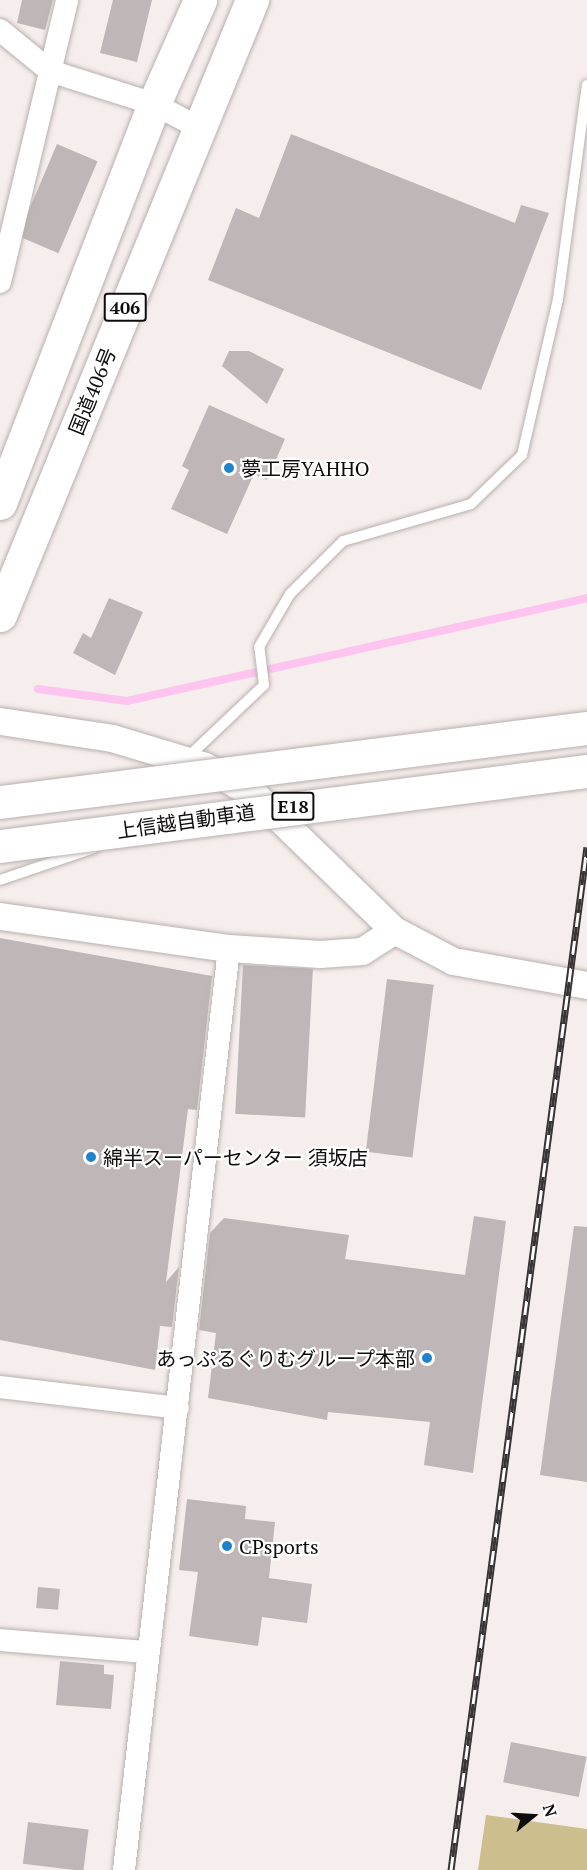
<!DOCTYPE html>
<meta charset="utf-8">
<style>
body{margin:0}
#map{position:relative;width:587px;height:1870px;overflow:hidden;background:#f6eeec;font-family:"PT Serif","Noto Sans JP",serif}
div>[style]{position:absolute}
.green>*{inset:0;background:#ccbe8d}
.stream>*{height:8px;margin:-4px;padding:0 4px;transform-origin:4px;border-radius:4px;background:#fcc4ee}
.building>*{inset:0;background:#beb6b7;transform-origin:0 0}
.roads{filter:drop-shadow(0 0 2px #b8b0ae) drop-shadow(0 0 2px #b8b0ae)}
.service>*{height:10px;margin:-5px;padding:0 5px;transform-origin:5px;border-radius:5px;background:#fff}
.minor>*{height:22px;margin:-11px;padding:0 11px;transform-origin:11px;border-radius:11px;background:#fff}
.tertiary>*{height:27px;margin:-13.5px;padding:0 13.5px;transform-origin:13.5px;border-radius:13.5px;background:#fff}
.trunk>*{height:33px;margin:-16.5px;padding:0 16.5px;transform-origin:16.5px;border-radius:16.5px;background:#fff}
.rail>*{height:7px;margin-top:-3.5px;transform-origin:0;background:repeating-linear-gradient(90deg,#fff 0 14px,#383434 0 28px);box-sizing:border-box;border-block:2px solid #383434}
.bridges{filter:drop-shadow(0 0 2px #b8b0ae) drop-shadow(0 0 2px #b8b0ae)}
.motorway-bridge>*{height:33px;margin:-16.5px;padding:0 16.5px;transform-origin:16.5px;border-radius:16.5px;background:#fff}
.dots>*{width:16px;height:16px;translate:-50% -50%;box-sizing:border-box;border:3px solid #fff;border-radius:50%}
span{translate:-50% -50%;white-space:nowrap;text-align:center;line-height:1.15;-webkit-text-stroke:4.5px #fff;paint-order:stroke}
.shield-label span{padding:2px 4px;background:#fff;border:2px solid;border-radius:4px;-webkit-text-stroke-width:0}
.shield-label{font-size:18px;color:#0f0c0c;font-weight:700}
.street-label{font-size:20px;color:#0f0c0c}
.poi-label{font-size:20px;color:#0f0c0c}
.left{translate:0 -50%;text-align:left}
.right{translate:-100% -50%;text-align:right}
.north{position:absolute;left:503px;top:1786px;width:60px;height:60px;-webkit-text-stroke:4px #fff;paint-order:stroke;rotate:72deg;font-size:16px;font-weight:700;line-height:24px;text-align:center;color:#0f0c0c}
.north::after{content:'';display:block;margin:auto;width:21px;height:27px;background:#0f0c0c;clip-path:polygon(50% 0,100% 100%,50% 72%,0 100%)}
</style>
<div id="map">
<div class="green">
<div style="clip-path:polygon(486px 1815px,587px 1829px,587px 1870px,478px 1870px)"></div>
</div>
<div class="stream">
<div style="left:38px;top:689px;width:90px;rotate:7.7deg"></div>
<div style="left:127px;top:701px;width:471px;rotate:-12.6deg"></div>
</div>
<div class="building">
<div style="clip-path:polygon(22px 0,53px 0,45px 30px,17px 23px)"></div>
<div style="clip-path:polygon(113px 0,152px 0,137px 62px,100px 53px)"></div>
<div style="clip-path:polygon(291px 134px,515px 223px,521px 205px,549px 213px,481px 390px,208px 280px,236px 208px,259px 218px)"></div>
<div style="left:57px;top:144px;width:44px;height:100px;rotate:23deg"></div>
<div style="clip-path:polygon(229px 351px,249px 351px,284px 369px,267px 404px,222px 366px)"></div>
<div style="clip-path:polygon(209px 405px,285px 439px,267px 480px,254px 474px,227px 534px,171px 509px,189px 470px,182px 466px)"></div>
<div style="clip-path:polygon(109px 598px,143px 612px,115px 675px,73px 653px,83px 633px,91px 638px)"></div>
<div style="clip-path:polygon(0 938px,212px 976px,197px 1110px,188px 1109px,166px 1282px,179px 1267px,172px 1327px,160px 1326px,155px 1370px,0 1340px)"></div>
<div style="left:243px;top:965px;width:70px;height:149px;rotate:3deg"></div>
<div style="left:387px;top:979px;width:47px;height:174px;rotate:7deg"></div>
<div style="clip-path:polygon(474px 1216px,506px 1221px,473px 1473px,424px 1465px,430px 1422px,328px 1412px,327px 1420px,208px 1398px,216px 1333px,199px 1330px,210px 1233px,224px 1218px,349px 1235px,345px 1259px,465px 1275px)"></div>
<div style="clip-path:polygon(574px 1226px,587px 1227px,587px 1482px,540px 1475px)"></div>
<div style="clip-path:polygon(187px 1499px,246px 1506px,245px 1519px,275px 1522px,269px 1578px,312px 1584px,307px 1623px,262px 1617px,258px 1646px,189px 1636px,198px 1572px,179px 1570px)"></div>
<div style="left:38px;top:1587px;width:22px;height:21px;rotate:5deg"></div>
<div style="clip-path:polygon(60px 1661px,104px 1665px,104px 1674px,114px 1675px,111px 1709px,56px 1705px)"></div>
<div style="left:511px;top:1742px;width:77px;height:41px;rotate:11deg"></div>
<div style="left:28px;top:1822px;width:61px;height:42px;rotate:7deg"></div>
</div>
<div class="roads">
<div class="service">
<div style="left:187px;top:758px;width:106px;rotate:-43.5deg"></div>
<div style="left:264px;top:685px;width:38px;rotate:-97deg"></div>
<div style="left:259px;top:647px;width:61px;rotate:-59.7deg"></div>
<div style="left:290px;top:594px;width:75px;rotate:-45deg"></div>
<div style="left:343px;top:541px;width:133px;rotate:-16.1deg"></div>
<div style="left:471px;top:504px;width:71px;rotate:-43.9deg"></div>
<div style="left:522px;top:455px;width:160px;rotate:-77deg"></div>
<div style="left:558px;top:299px;width:216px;rotate:-82.3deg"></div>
<div style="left:0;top:880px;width:99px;rotate:-18.8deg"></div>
</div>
<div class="minor">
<div style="left:0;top:30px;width:65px;rotate:39.4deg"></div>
<div style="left:50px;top:71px;width:109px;rotate:17.6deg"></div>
<div style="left:154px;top:104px;width:50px;rotate:27.6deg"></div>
<div style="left:0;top:282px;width:290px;rotate:-76.6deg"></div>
<div style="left:0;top:1387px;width:179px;rotate:6.7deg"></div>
<div style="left:0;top:1640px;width:147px;rotate:4.7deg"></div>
<div style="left:124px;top:1870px;width:928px;rotate:-83.5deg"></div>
</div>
<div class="tertiary">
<div style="left:0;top:721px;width:113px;rotate:8.6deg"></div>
<div style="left:112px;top:738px;width:97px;rotate:16.8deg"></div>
<div style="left:205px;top:766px;width:59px;rotate:30.5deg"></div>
<div style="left:256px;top:796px;width:192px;rotate:44.2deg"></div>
<div style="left:394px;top:930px;width:67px;rotate:27.7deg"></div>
<div style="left:453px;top:961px;width:136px;rotate:10.2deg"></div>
<div style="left:0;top:916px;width:231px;rotate:8deg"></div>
<div style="left:229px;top:948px;width:91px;rotate:3.8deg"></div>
<div style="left:320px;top:954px;width:42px;rotate:-4.1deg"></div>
<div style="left:362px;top:951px;width:38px;rotate:-33deg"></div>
</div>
<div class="trunk">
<div style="left:0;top:503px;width:428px;rotate:-68.9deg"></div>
<div style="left:154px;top:104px;width:114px;rotate:-66.1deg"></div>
<div style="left:0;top:615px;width:665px;rotate:-67.72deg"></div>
</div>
</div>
<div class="rail">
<div style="left:451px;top:1870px;width:1032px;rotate:-82.43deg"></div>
</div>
<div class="bridges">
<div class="motorway-bridge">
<div style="left:0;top:802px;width:592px;rotate:-7.19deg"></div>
<div style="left:0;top:846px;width:592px;rotate:-7.28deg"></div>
</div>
</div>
<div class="dots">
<div style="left:229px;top:468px;background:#1f82cd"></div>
<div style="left:91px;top:1157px;background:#1f82cd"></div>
<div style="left:427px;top:1358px;background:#1f82cd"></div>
<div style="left:227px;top:1546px;background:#1f82cd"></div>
</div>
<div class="shield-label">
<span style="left:125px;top:307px">406</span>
<span style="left:293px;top:806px">E18</span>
</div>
<div class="street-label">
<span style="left:92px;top:391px;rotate:-68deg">国道406号</span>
<span style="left:186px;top:821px;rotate:-8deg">上信越自動車道</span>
</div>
<div class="poi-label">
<span class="left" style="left:241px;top:468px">夢工房YAHHO</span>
<span class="left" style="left:103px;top:1157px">綿半スーパーセンター 須坂店</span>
<span class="right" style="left:415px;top:1358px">あっぷるぐりむグループ本部</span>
<span class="left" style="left:239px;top:1546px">CPsports</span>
</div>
<div class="north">N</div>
</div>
